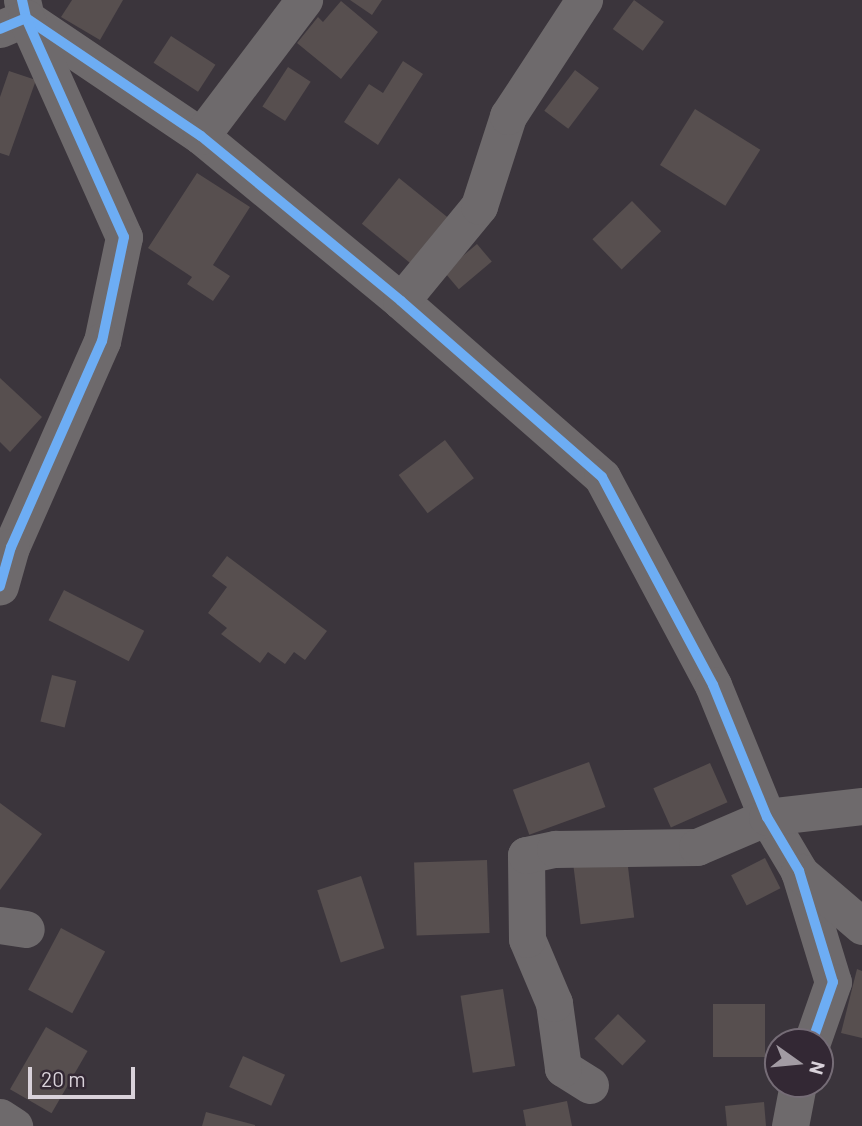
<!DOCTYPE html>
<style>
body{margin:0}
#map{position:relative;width:862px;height:1126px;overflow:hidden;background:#3b353c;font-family:Barlow,sans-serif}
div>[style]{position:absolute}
.building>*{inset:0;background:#574f4f;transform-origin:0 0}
.street>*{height:37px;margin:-18.5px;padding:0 18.5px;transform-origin:18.5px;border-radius:18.5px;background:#6e6a6c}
.cycleway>*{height:10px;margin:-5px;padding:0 5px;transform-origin:5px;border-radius:5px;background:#6dadf4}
span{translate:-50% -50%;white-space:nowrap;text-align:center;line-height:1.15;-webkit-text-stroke:7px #332834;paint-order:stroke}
.north{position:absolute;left:764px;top:1028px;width:70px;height:70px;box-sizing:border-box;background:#332834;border:2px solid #756c76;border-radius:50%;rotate:105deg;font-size:19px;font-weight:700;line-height:28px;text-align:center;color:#d9d2da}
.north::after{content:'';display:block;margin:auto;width:24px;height:32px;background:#a29ba3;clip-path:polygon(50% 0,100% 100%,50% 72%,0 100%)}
.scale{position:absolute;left:28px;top:1067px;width:107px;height:32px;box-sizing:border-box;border:4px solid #d9d2da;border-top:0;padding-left:9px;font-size:21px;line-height:24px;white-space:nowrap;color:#d9d2da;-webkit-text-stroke:5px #332834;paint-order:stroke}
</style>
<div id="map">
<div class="building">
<div style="clip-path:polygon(72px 0,123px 0,100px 40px,61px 17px)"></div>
<div style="clip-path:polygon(350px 0,382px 0,372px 15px)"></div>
<div style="left:634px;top:0;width:37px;height:36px;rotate:36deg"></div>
<div style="clip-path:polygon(341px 1px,378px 32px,341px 79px,297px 43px,318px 17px,323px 22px)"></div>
<div style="left:171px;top:36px;width:53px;height:32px;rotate:33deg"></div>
<div style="clip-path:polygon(403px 61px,423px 74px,378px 145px,344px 122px,369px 84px,383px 93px)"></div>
<div style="left:288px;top:67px;width:27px;height:47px;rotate:33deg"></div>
<div style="left:575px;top:70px;width:30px;height:51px;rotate:37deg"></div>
<div style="clip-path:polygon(9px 71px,36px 80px,9px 156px,0 153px,0 97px)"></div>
<div style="left:695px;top:109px;width:77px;height:66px;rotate:32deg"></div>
<div style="clip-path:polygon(197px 173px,250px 207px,213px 265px,230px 276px,213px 301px,187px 284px,192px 277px,148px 248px)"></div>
<div style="left:399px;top:178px;width:64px;height:59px;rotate:39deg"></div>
<div style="left:632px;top:201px;width:42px;height:55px;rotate:46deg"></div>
<div style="left:477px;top:244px;width:23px;height:43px;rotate:50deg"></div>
<div style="clip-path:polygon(0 378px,42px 417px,10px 452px,0 442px)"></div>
<div style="left:445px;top:440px;width:48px;height:58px;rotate:53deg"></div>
<div style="clip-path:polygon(227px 556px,327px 631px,305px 660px,294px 652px,285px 664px,268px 652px,260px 663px,221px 634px,227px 628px,208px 613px,227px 587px,212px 576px)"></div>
<div style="left:64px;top:590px;width:90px;height:34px;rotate:27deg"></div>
<div style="left:52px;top:675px;width:25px;height:48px;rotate:14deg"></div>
<div style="left:589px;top:762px;width:48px;height:81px;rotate:70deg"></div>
<div style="left:710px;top:763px;width:43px;height:62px;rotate:66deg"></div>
<div style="clip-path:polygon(0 803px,42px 834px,0 890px)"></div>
<div style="left:765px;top:858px;width:34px;height:38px;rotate:63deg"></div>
<div style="left:627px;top:859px;width:59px;height:54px;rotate:83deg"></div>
<div style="left:487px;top:860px;width:73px;height:73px;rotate:88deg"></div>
<div style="left:361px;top:876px;width:76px;height:46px;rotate:72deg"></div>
<div style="left:61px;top:928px;width:50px;height:70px;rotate:28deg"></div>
<div style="clip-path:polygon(857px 969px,862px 971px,862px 1038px,841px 1033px)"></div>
<div style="left:503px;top:989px;width:78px;height:43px;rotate:81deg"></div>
<div style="left:765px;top:1004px;width:53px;height:52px;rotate:90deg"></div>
<div style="left:618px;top:1014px;width:39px;height:34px;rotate:44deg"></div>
<div style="left:46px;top:1027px;width:48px;height:72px;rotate:30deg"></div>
<div style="left:243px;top:1056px;width:46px;height:34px;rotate:24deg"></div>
<div style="clip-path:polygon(567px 1101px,572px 1126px,526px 1126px,523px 1110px)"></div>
<div style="clip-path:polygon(764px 1102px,766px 1126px,727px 1126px,725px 1106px)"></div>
<div style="clip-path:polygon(206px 1112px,255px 1125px,255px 1126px,202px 1126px)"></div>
</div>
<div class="street">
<div style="left:22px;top:0;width:18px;rotate:77deg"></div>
<div style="left:26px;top:18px;width:211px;rotate:34deg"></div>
<div style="left:201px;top:136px;width:259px;rotate:39.5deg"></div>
<div style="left:401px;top:301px;width:267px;rotate:41.2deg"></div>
<div style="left:602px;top:477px;width:236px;rotate:61.9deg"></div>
<div style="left:713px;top:685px;width:143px;rotate:67.8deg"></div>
<div style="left:767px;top:817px;width:63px;rotate:59.3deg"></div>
<div style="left:799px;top:871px;width:116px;rotate:73deg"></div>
<div style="left:833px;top:982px;width:64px;rotate:109.3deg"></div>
<div style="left:0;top:29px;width:28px;rotate:-23deg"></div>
<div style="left:26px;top:18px;width:240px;rotate:65.9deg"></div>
<div style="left:124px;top:237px;width:106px;rotate:101.9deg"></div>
<div style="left:102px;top:341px;width:225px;rotate:113.8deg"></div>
<div style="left:11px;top:547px;width:41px;rotate:105.8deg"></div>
<div style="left:201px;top:136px;width:171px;rotate:-52.9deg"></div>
<div style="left:401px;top:301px;width:123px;rotate:-50.6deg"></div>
<div style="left:479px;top:206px;width:95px;rotate:-72.1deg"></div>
<div style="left:508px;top:116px;width:139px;rotate:-56.8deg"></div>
<div style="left:799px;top:872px;width:83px;rotate:40.6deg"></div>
<div style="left:0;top:925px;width:26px;rotate:9deg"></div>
<div style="left:590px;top:1085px;width:32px;rotate:-148deg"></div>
<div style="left:563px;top:1068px;width:66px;rotate:-97.9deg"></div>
<div style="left:554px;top:1003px;width:69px;rotate:-112.9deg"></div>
<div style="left:527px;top:939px;width:84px;rotate:-90.7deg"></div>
<div style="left:526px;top:855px;width:30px;rotate:-12deg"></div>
<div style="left:555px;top:849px;width:142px;rotate:-0.8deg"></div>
<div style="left:697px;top:847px;width:76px;rotate:-23.2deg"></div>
<div style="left:767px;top:817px;width:96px;rotate:-6.6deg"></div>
<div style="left:0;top:1117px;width:17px;rotate:33deg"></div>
<div style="left:790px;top:1126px;width:43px;rotate:-79.2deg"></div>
</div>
<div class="cycleway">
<div style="left:22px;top:0;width:18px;rotate:77deg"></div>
<div style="left:26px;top:18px;width:211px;rotate:34deg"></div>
<div style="left:201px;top:136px;width:259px;rotate:39.5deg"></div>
<div style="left:401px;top:301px;width:267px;rotate:41.2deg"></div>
<div style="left:602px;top:477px;width:236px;rotate:61.9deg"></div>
<div style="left:713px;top:685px;width:143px;rotate:67.8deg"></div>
<div style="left:767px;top:817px;width:63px;rotate:59.3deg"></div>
<div style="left:799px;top:871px;width:116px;rotate:73deg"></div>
<div style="left:833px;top:982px;width:64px;rotate:109.3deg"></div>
<div style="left:0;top:29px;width:28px;rotate:-23deg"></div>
<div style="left:26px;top:18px;width:240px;rotate:65.9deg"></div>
<div style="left:124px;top:237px;width:106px;rotate:101.9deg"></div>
<div style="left:102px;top:341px;width:225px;rotate:113.8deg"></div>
<div style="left:11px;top:547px;width:41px;rotate:105.8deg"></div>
</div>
<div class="north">N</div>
<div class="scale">20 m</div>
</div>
